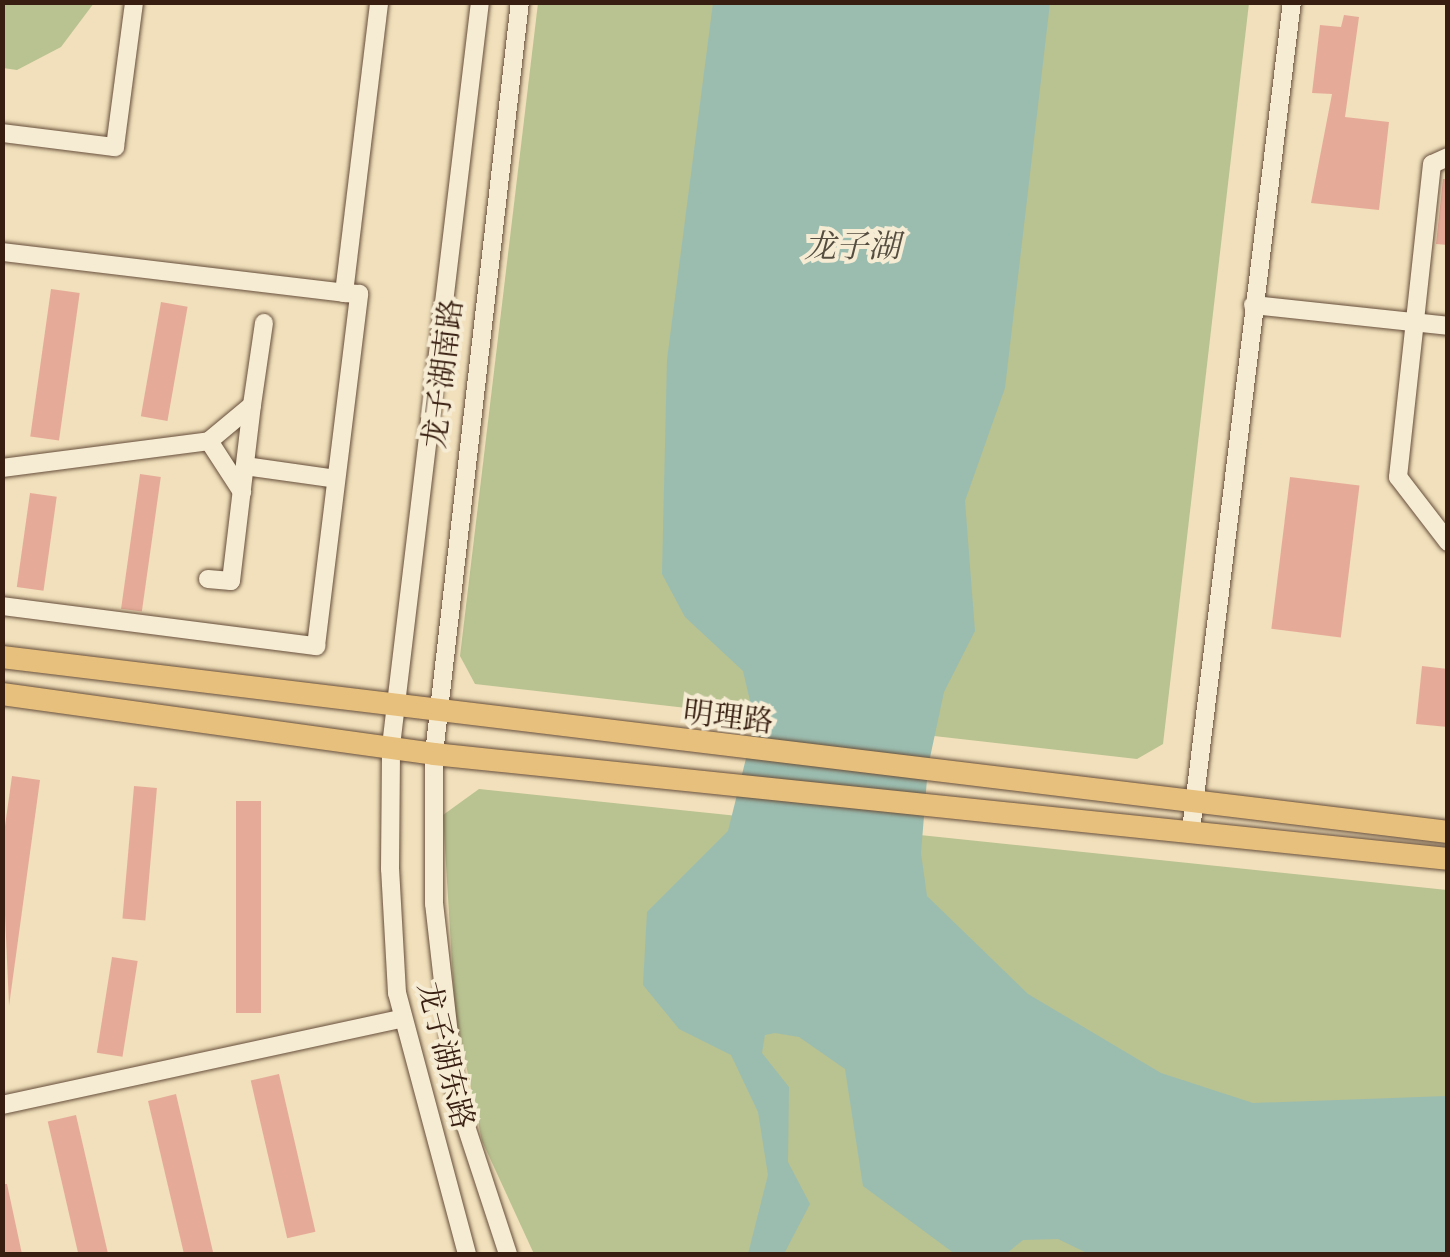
<!DOCTYPE html>
<meta charset="utf-8">
<style>
body{margin:0}
#map{position:relative;width:1450px;height:1257px;overflow:hidden;background:#f1e0bb;font-family:"Old Standard TT","Noto Serif SC",serif}
div>[style]{position:absolute}
.green>*{inset:0;background:#b9c291}
.water>*{inset:0;background:#9bbdb0}
.building>*{inset:0;background:#e6ab98;transform-origin:0 0}
.roads{filter:drop-shadow(0 0 2px #664e3b) drop-shadow(0 0 2px #664e3b)}
.minor>*{height:18px;margin:-9px;padding:0 9px;transform-origin:9px;border-radius:9px;background:#f6ebd3}
.major>*{height:22px;margin:-11px;padding:0 11px;transform-origin:11px;border-radius:11px;background:#e8c07e}
span{translate:-50% -50%;white-space:nowrap;text-align:center;line-height:1.15;-webkit-text-stroke:8px #f6ebd3;paint-order:stroke}
.street-label{font-size:30px;color:#371e10}
.water-label{font-size:32px;color:#554e40;font-style:italic}
.frame{position:absolute;inset:0;border:5px solid #371e10;pointer-events:none}
</style>
<div id="map">
<div class="green">
<div style="clip-path:polygon(2px 3px,3px 2px,94px 3px,61px 47px,17px 70px,3px 68px)"></div>
<div style="clip-path:polygon(538px 3px,1249px 3px,1163px 744px,1137px 759px,475px 684px,460px 656px)"></div>
<div style="clip-path:polygon(479px 789px,1447px 890px,1447px 1254px,534px 1254px,482px 1141px,455px 1012px,443px 815px)"></div>
</div>
<div class="water">
<div style="clip-path:polygon(713px 3px,1050px 3px,1005px 388px,965px 501px,975px 631px,944px 692px,928px 767px,921px 853px,927px 896px,1028px 994px,1161px 1073px,1253px 1103px,1447px 1096px,1447px 1254px,1089px 1254px,1058px 1239px,1023px 1240px,1006px 1254px,955px 1254px,863px 1186px,845px 1069px,799px 1037px,775px 1033px,765px 1035px,762px 1053px,789px 1087px,788px 1162px,810px 1204px,784px 1254px,748px 1254px,768px 1175px,758px 1112px,731px 1055px,679px 1029px,643px 985px,647px 912px,728px 831px,755px 722px,743px 671px,685px 617px,662px 574px,667px 360px)"></div>
</div>
<div class="building">
<div style="clip-path:polygon(1344px 15px,1359px 17px,1345px 117px,1389px 122px,1379px 210px,1311px 203px,1332px 94px,1312px 93px,1320px 25px,1341px 27px)"></div>
<div style="clip-path:polygon(1443px 179px,1448px 179px,1448px 245px,1436px 244px)"></div>
<div style="left:51px;top:289px;width:29px;height:149px;rotate:8deg"></div>
<div style="left:161px;top:302px;width:27px;height:116px;rotate:10deg"></div>
<div style="left:140px;top:474px;width:21px;height:136px;rotate:8deg"></div>
<div style="left:1290px;top:477px;width:70px;height:153px;rotate:7deg"></div>
<div style="left:30px;top:493px;width:27px;height:95px;rotate:8deg"></div>
<div style="clip-path:polygon(1422px 666px,1448px 669px,1448px 727px,1416px 724px)"></div>
<div style="clip-path:polygon(12px 776px,40px 780px,9px 1006px,2px 847px)"></div>
<div style="left:134px;top:786px;width:23px;height:133px;rotate:5deg"></div>
<div style="left:236px;top:801px;width:25px;height:212px"></div>
<div style="left:112px;top:957px;width:26px;height:97px;rotate:9deg"></div>
<div style="left:279px;top:1074px;width:162px;height:29px;rotate:77deg"></div>
<div style="clip-path:polygon(176px 1094px,213px 1252px,203px 1254px,184px 1254px,148px 1101px)"></div>
<div style="left:76px;top:1115px;width:143px;height:29px;rotate:77deg"></div>
<div style="clip-path:polygon(2px 1184px,7px 1184px,22px 1254px,2px 1254px)"></div>
</div>
<div class="roads">
<div class="minor">
<div style="left:2px;top:133px;width:114px;rotate:7.1deg"></div>
<div style="left:115px;top:147px;width:146px;rotate:-82.5deg"></div>
<div style="left:1448px;top:157px;width:17px;rotate:156deg"></div>
<div style="left:1432px;top:164px;width:315px;rotate:96.2deg"></div>
<div style="left:1398px;top:477px;width:82px;rotate:52.4deg"></div>
<div style="left:2px;top:252px;width:344px;rotate:6.8deg"></div>
<div style="left:1253px;top:305px;width:196px;rotate:6.1deg"></div>
<div style="left:209px;top:441px;width:61px;rotate:57.1deg"></div>
<div style="left:245px;top:466px;width:92px;rotate:8.1deg"></div>
<div style="left:2px;top:468px;width:209px;rotate:-7.4deg"></div>
<div style="left:209px;top:441px;width:56px;rotate:-39.9deg"></div>
<div style="left:252px;top:405px;width:83px;rotate:-81.7deg"></div>
<div style="left:208px;top:579px;width:23px;rotate:5deg"></div>
<div style="left:231px;top:581px;width:177px;rotate:-83.2deg"></div>
<div style="left:2px;top:606px;width:317px;rotate:7.3deg"></div>
<div style="left:316px;top:646px;width:355px;rotate:-83deg"></div>
<div style="left:359px;top:294px;width:15px;rotate:-176deg"></div>
<div style="left:344px;top:293px;width:293px;rotate:-83.1deg"></div>
<div style="left:1191px;top:830px;width:834px;rotate:-83.05deg"></div>
<div style="left:2px;top:1105px;width:410px;rotate:-12.2deg"></div>
<div style="left:467px;top:1254px;width:270px;rotate:-105deg"></div>
<div style="left:397px;top:993px;width:124px;rotate:-93.2deg"></div>
<div style="left:390px;top:869px;width:123px;rotate:-89.5deg"></div>
<div style="left:391px;top:746px;width:749px;rotate:-83.18deg"></div>
<div style="left:508px;top:1254px;width:166px;rotate:-108.2deg"></div>
<div style="left:456px;top:1096px;width:193px;rotate:-96.5deg"></div>
<div style="left:434px;top:904px;width:150px;rotate:-90deg"></div>
<div style="left:434px;top:754px;width:757px;rotate:-83.48deg"></div>
</div>
<div class="major">
<div style="left:2px;top:657px;width:1457px;rotate:6.9deg"></div>
<div style="left:2px;top:694px;width:436px;rotate:7.9deg"></div>
<div style="left:434px;top:754px;width:1019px;rotate:5.91deg"></div>
</div>
</div>
<div class="street-label">
<span style="left:445px;top:374px;rotate:-83deg">龙子湖南路</span>
<span style="left:728px;top:719px;rotate:7deg">明理路</span>
<span style="left:444px;top:1056px;rotate:76deg">龙子湖东路</span>
</div>
<div class="water-label">
<span style="left:852px;top:249px">龙子湖</span>
</div>
<div class="frame"></div>
</div>
